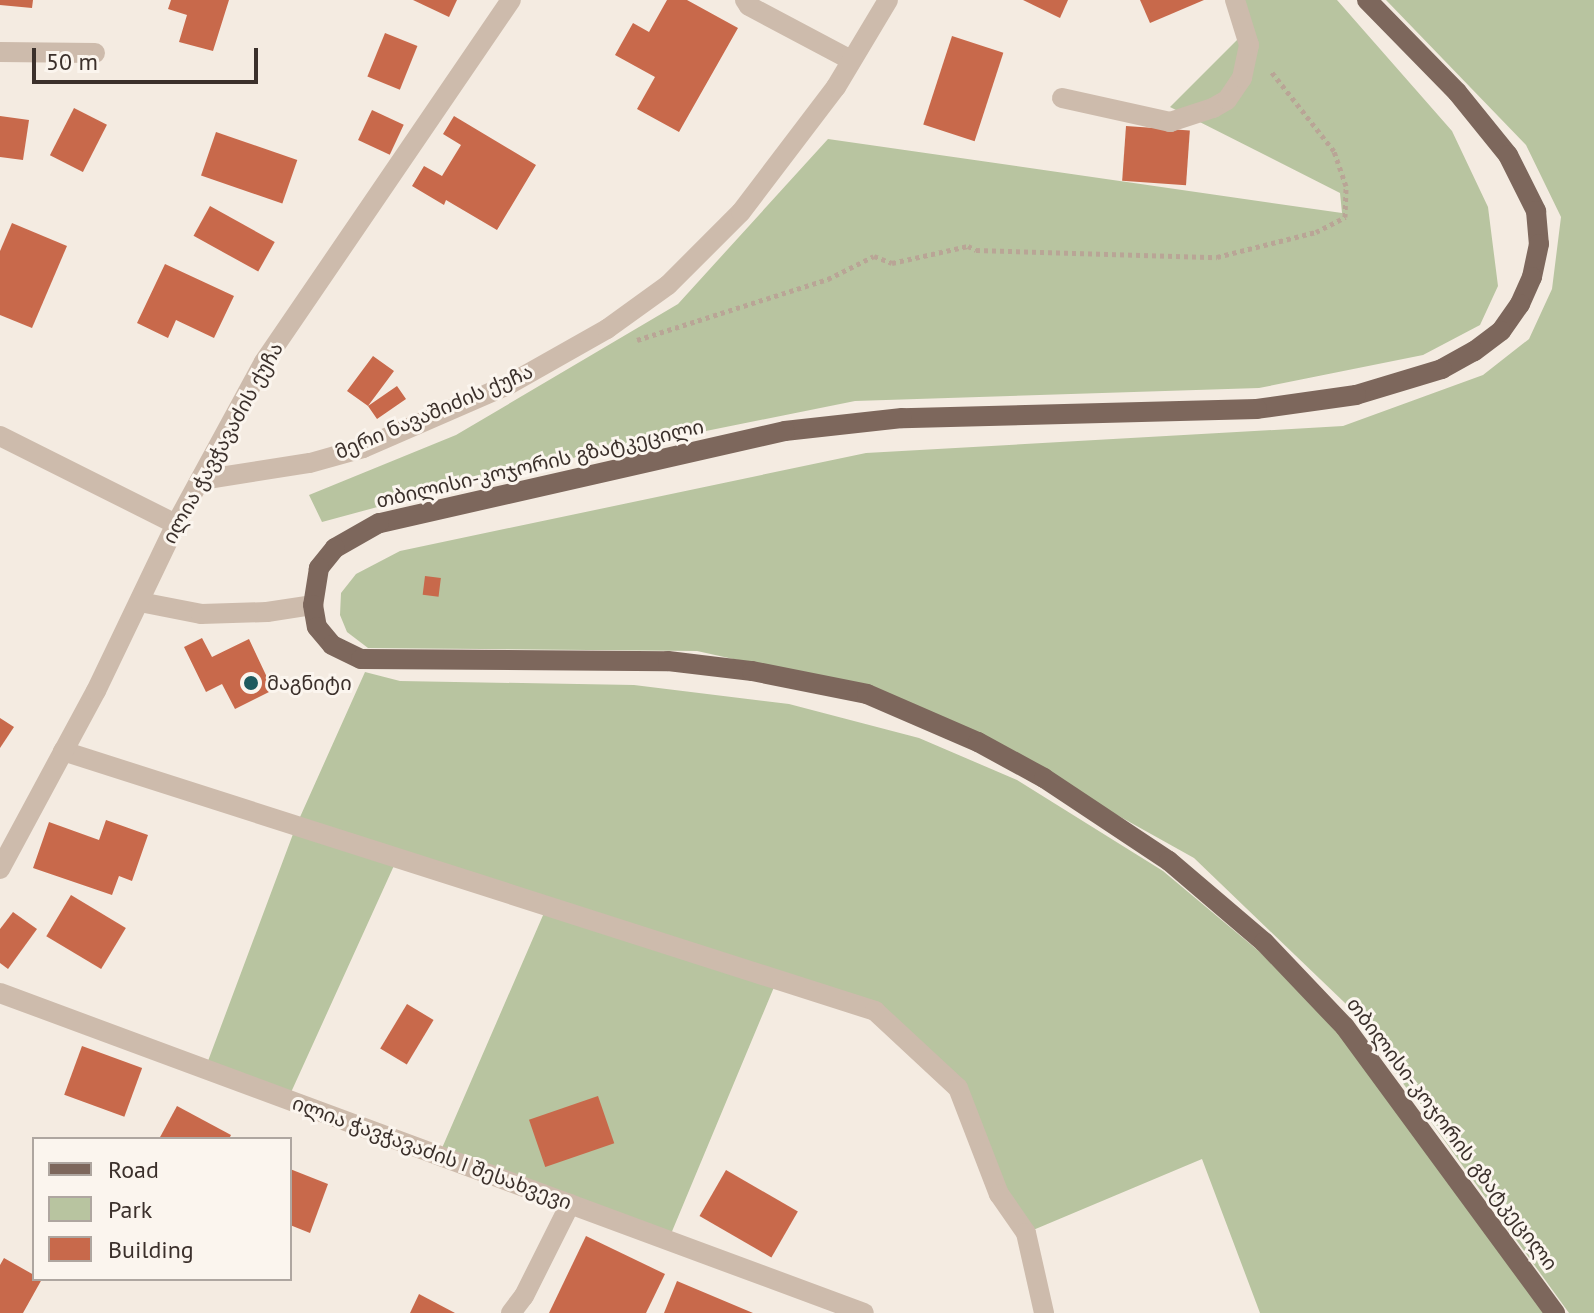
<!DOCTYPE html>
<meta charset="utf-8">
<style>
body{margin:0}
#map{position:relative;width:1594px;height:1313px;overflow:hidden;background:#f4ebe1;font-family:"PT Sans","Noto Sans Georgian",sans-serif}
div>[style]{position:absolute}
.green>*{inset:0;background:#b8c4a0}
.building>*{inset:0;background:#c8694b;transform-origin:0 0}
.path>*{height:5px;margin-top:-2.5px;transform-origin:0;background:repeating-linear-gradient(90deg,#b9a596 0 4px,transparent 0 8px)}
.minor>*{height:20px;margin:-10px;padding:0 10px;transform-origin:10px;border-radius:10px;background:#cdbbac}
.major>*{height:20px;margin:-10px;padding:0 10px;transform-origin:10px;border-radius:10px;background:#7d675c}
.dots>*{width:22px;height:22px;translate:-50% -50%;box-sizing:border-box;border:4px solid #fbf5ee;border-radius:50%}
span{translate:-50% -50%;white-space:nowrap;text-align:center;line-height:1.15;-webkit-text-stroke:6px #fbf5ee;paint-order:stroke}
.street-label{font-size:20px;color:#3b302b}
.poi-label{font-size:20px;color:#3b302b}
.left{translate:0 -50%;text-align:left}
.legend{position:absolute;left:32px;top:1137px;width:260px;height:144px;box-sizing:border-box;background:#fbf5ee;border:2px solid #aea6a0;margin:0;padding:10px 14px;list-style:none;font-size:24px;color:#3b302b}
.legend li{display:flex;align-items:center;gap:16px;height:40px}
.legend b{width:40px;border:2px solid #aea6a0}
.scale{position:absolute;left:32px;top:48px;width:226px;height:36px;box-sizing:border-box;border:4px solid #3b302b;border-top:0;padding-left:10px;font-size:24px;line-height:28px;white-space:nowrap;color:#3b302b;-webkit-text-stroke:6px #fbf5ee;paint-order:stroke}
</style>
<div id="map">
<div class="green">
<div style="clip-path:polygon(1228px 0,1337px 0,1452px 131px,1488px 207px,1498px 286px,1480px 325px,1423px 355px,1259px 388px,855px 401px,518px 469px,322px 522px,309px 495px,456px 435px,678px 304px,828px 139px,1342px 213px,1340px 193px,1170px 107px,1241px 36px)"></div>
<div style="clip-path:polygon(1386px 0,1594px 0,1594px 1313px,1569px 1313px,1345px 1003px,1194px 858px,979px 738px,860px 687px,697px 651px,368px 648px,347px 632px,340px 615px,341px 593px,356px 574px,400px 551px,866px 453px,1343px 426px,1483px 375px,1529px 339px,1552px 289px,1561px 217px,1526px 145px)"></div>
<div style="clip-path:polygon(365px 672px,400px 681px,634px 685px,789px 704px,919px 738px,1017px 780px,1163px 871px,1261px 953px,1340px 1032px,1555px 1313px,1260px 1313px,1202px 1159px,1026px 1233px,958px 1088px,875px 1011px,777px 980px,668px 1241px,439px 1155px,547px 906px,397px 859px,288px 1099px,205px 1069px,296px 826px)"></div>
</div>
<div class="building">
<div style="clip-path:polygon(0 0,33px 0,32px 8px,0 5px)"></div>
<div style="clip-path:polygon(171px 0,229px 0,213px 51px,179px 42px,187px 15px,168px 9px)"></div>
<div style="clip-path:polygon(413px 0,457px 0,449px 17px)"></div>
<div style="clip-path:polygon(667px 0,687px 0,738px 28px,679px 132px,637px 109px,655px 77px,615px 55px,633px 23px,649px 32px)"></div>
<div style="clip-path:polygon(1023px 0,1068px 0,1060px 18px)"></div>
<div style="clip-path:polygon(1140px 0,1204px 0,1150px 23px)"></div>
<div style="left:385px;top:33px;width:35px;height:47px;rotate:22deg"></div>
<div style="left:952px;top:36px;width:54px;height:93px;rotate:18deg"></div>
<div style="left:74px;top:108px;width:37px;height:53px;rotate:27deg"></div>
<div style="left:372px;top:110px;width:35px;height:33px;rotate:25deg"></div>
<div style="clip-path:polygon(0 116px,29px 120px,23px 160px,0 157px)"></div>
<div style="clip-path:polygon(454px 116px,536px 165px,497px 230px,446px 200px,444px 205px,412px 186px,424px 166px,442px 176px,461px 145px,443px 134px)"></div>
<div style="left:1126px;top:126px;width:64px;height:55px;rotate:4deg"></div>
<div style="left:216px;top:132px;width:86px;height:46px;rotate:19deg"></div>
<div style="left:210px;top:206px;width:74px;height:34px;rotate:29deg"></div>
<div style="clip-path:polygon(12px 223px,67px 246px,32px 328px,0 315px,0 251px)"></div>
<div style="clip-path:polygon(165px 264px,234px 296px,214px 338px,176px 320px,168px 338px,137px 323px)"></div>
<div style="clip-path:polygon(373px 356px,394px 371px,368px 406px,397px 386px,406px 399px,377px 419px,368px 406px,347px 391px)"></div>
<div style="left:425px;top:576px;width:16px;height:19px;rotate:7deg"></div>
<div style="clip-path:polygon(202px 638px,212px 657px,249px 639px,273px 690px,235px 709px,222px 684px,206px 692px,184px 647px)"></div>
<div style="clip-path:polygon(0 718px,14px 727px,0 748px)"></div>
<div style="clip-path:polygon(106px 820px,148px 835px,132px 881px,119px 876px,112px 895px,33px 868px,49px 822px,99px 840px)"></div>
<div style="left:71px;top:895px;width:64px;height:48px;rotate:31deg"></div>
<div style="clip-path:polygon(13px 912px,37px 929px,8px 969px,0 963px,0 929px)"></div>
<div style="left:407px;top:1004px;width:31px;height:52px;rotate:31deg"></div>
<div style="left:82px;top:1046px;width:64px;height:52px;rotate:20deg"></div>
<div style="left:598px;top:1096px;width:50px;height:73px;rotate:71deg"></div>
<div style="clip-path:polygon(177px 1106px,231px 1135px,229px 1139px,159px 1139px)"></div>
<div style="clip-path:polygon(290px 1169px,328px 1184px,310px 1233px,290px 1225px)"></div>
<div style="left:726px;top:1170px;width:83px;height:53px;rotate:30deg"></div>
<div style="clip-path:polygon(586px 1236px,665px 1274px,646px 1313px,549px 1313px)"></div>
<div style="clip-path:polygon(4px 1258px,34px 1275px,34px 1279px,42px 1279px,23px 1313px,0 1313px,0 1265px)"></div>
<div style="clip-path:polygon(677px 1281px,753px 1313px,664px 1313px)"></div>
<div style="clip-path:polygon(419px 1294px,455px 1313px,410px 1313px)"></div>
</div>
<div class="path">
<div style="left:637px;top:340px;width:201px;rotate:-17.7deg"></div>
<div style="left:828px;top:279px;width:51px;rotate:-26.6deg"></div>
<div style="left:874px;top:256px;width:19px;rotate:21deg"></div>
<div style="left:892px;top:263px;width:78px;rotate:-12.6deg"></div>
<div style="left:968px;top:246px;width:9px;rotate:27deg"></div>
<div style="left:976px;top:250px;width:241px;rotate:1.7deg"></div>
<div style="left:1217px;top:257px;width:102px;rotate:-14.2deg"></div>
<div style="left:1316px;top:232px;width:33px;rotate:-27deg"></div>
<div style="left:1345px;top:217px;width:31px;rotate:-88deg"></div>
<div style="left:1346px;top:186px;width:37px;rotate:-109deg"></div>
<div style="left:1334px;top:151px;width:103px;rotate:-128.3deg"></div>
</div>
<div class="minor">
<div style="left:745px;top:0;width:7px;rotate:56deg"></div>
<div style="left:749px;top:6px;width:115px;rotate:27.9deg"></div>
<div style="left:0;top:52px;width:95px;rotate:0.6deg"></div>
<div style="left:1062px;top:98px;width:111px;rotate:12.5deg"></div>
<div style="left:1170px;top:122px;width:45px;rotate:-18deg"></div>
<div style="left:1213px;top:108px;width:16px;rotate:-30deg"></div>
<div style="left:1227px;top:100px;width:27px;rotate:-56deg"></div>
<div style="left:1242px;top:78px;width:34px;rotate:-78deg"></div>
<div style="left:1249px;top:45px;width:47px;rotate:-107.3deg"></div>
<div style="left:0;top:436px;width:197px;rotate:26.6deg"></div>
<div style="left:201px;top:480px;width:110px;rotate:-8.9deg"></div>
<div style="left:310px;top:463px;width:55px;rotate:-15.8deg"></div>
<div style="left:363px;top:448px;width:158px;rotate:-23.5deg"></div>
<div style="left:508px;top:385px;width:114px;rotate:-29.5deg"></div>
<div style="left:607px;top:329px;width:75px;rotate:-35.8deg"></div>
<div style="left:668px;top:285px;width:103px;rotate:-45deg"></div>
<div style="left:741px;top:212px;width:157px;rotate:-52.8deg"></div>
<div style="left:836px;top:87px;width:101px;rotate:-59.1deg"></div>
<div style="left:140px;top:602px;width:62px;rotate:11.1deg"></div>
<div style="left:201px;top:614px;width:66px;rotate:-1.7deg"></div>
<div style="left:267px;top:612px;width:47px;rotate:-8.7deg"></div>
<div style="left:63px;top:751px;width:853px;rotate:17.75deg"></div>
<div style="left:875px;top:1011px;width:113px;rotate:42.9deg"></div>
<div style="left:958px;top:1088px;width:114px;rotate:68.9deg"></div>
<div style="left:999px;top:1194px;width:47px;rotate:55.3deg"></div>
<div style="left:1026px;top:1233px;width:82px;rotate:77.3deg"></div>
<div style="left:0;top:869px;width:202px;rotate:-61.7deg"></div>
<div style="left:96px;top:691px;width:185px;rotate:-64.4deg"></div>
<div style="left:176px;top:524px;width:184px;rotate:-61.5deg"></div>
<div style="left:264px;top:362px;width:438px;rotate:-55.7deg"></div>
<div style="left:0;top:993px;width:921px;rotate:20.32deg"></div>
<div style="left:511px;top:1313px;width:21px;rotate:-53deg"></div>
<div style="left:524px;top:1296px;width:103px;rotate:-63.4deg"></div>
</div>
<div class="major">
<div style="left:1367px;top:0;width:129px;rotate:45.6deg"></div>
<div style="left:1457px;top:92px;width:81px;rotate:51deg"></div>
<div style="left:1508px;top:155px;width:63px;rotate:63.4deg"></div>
<div style="left:1536px;top:211px;width:33px;rotate:85deg"></div>
<div style="left:1539px;top:244px;width:34px;rotate:102deg"></div>
<div style="left:1532px;top:277px;width:30px;rotate:114deg"></div>
<div style="left:1520px;top:304px;width:33px;rotate:125deg"></div>
<div style="left:1501px;top:331px;width:34px;rotate:143deg"></div>
<div style="left:1474px;top:351px;width:37px;rotate:151deg"></div>
<div style="left:1442px;top:369px;width:90px;rotate:163.2deg"></div>
<div style="left:1356px;top:395px;width:100px;rotate:172deg"></div>
<div style="left:1257px;top:409px;width:355px;rotate:178.5deg"></div>
<div style="left:902px;top:418px;width:118px;rotate:173.7deg"></div>
<div style="left:785px;top:431px;width:416px;rotate:167.2deg"></div>
<div style="left:379px;top:523px;width:51px;rotate:150.4deg"></div>
<div style="left:335px;top:548px;width:26px;rotate:129deg"></div>
<div style="left:319px;top:568px;width:37px;rotate:99deg"></div>
<div style="left:313px;top:605px;width:22px;rotate:80deg"></div>
<div style="left:317px;top:627px;width:23px;rotate:50deg"></div>
<div style="left:332px;top:645px;width:32px;rotate:26deg"></div>
<div style="left:361px;top:659px;width:307px;rotate:0.4deg"></div>
<div style="left:668px;top:661px;width:85px;rotate:6.8deg"></div>
<div style="left:752px;top:671px;width:117px;rotate:11.3deg"></div>
<div style="left:867px;top:694px;width:121px;rotate:23.4deg"></div>
<div style="left:978px;top:742px;width:75px;rotate:28.6deg"></div>
<div style="left:1044px;top:778px;width:150px;rotate:33.6deg"></div>
<div style="left:1169px;top:861px;width:125px;rotate:40.5deg"></div>
<div style="left:1264px;top:942px;width:117px;rotate:46.4deg"></div>
<div style="left:1345px;top:1027px;width:355px;rotate:53.7deg"></div>
</div>
<div class="dots">
<div style="left:251px;top:683px;background:#1f5a5e"></div>
</div>
<div class="street-label">
<span style="left:434px;top:412px;rotate:-23deg">მერი ნავაშიძის ქუჩა</span>
<span style="left:223px;top:443px;rotate:-61deg">ილია ჭავჭავაძის ქუჩა</span>
<span style="left:540px;top:464px;rotate:-13deg">თბილისი-კოჯორის გზატკეცილი</span>
<span style="left:1452px;top:1134px;rotate:53deg">თბილისი-კოჯორის გზატკეცილი</span>
<span style="left:432px;top:1153px;rotate:20deg">ილია ჭავჭავაძის I შესახვევი</span>
</div>
<div class="poi-label">
<span class="left" style="left:267px;top:683px">მაგნიტი</span>
</div>
<ul class="legend">
<li><b style="height:10px;background:#7d675c"></b>Road</li>
<li><b style="height:22px;background:#b8c4a0"></b>Park</li>
<li><b style="height:22px;background:#c8694b"></b>Building</li>
</ul>
<div class="scale">50 m</div>
</div>
